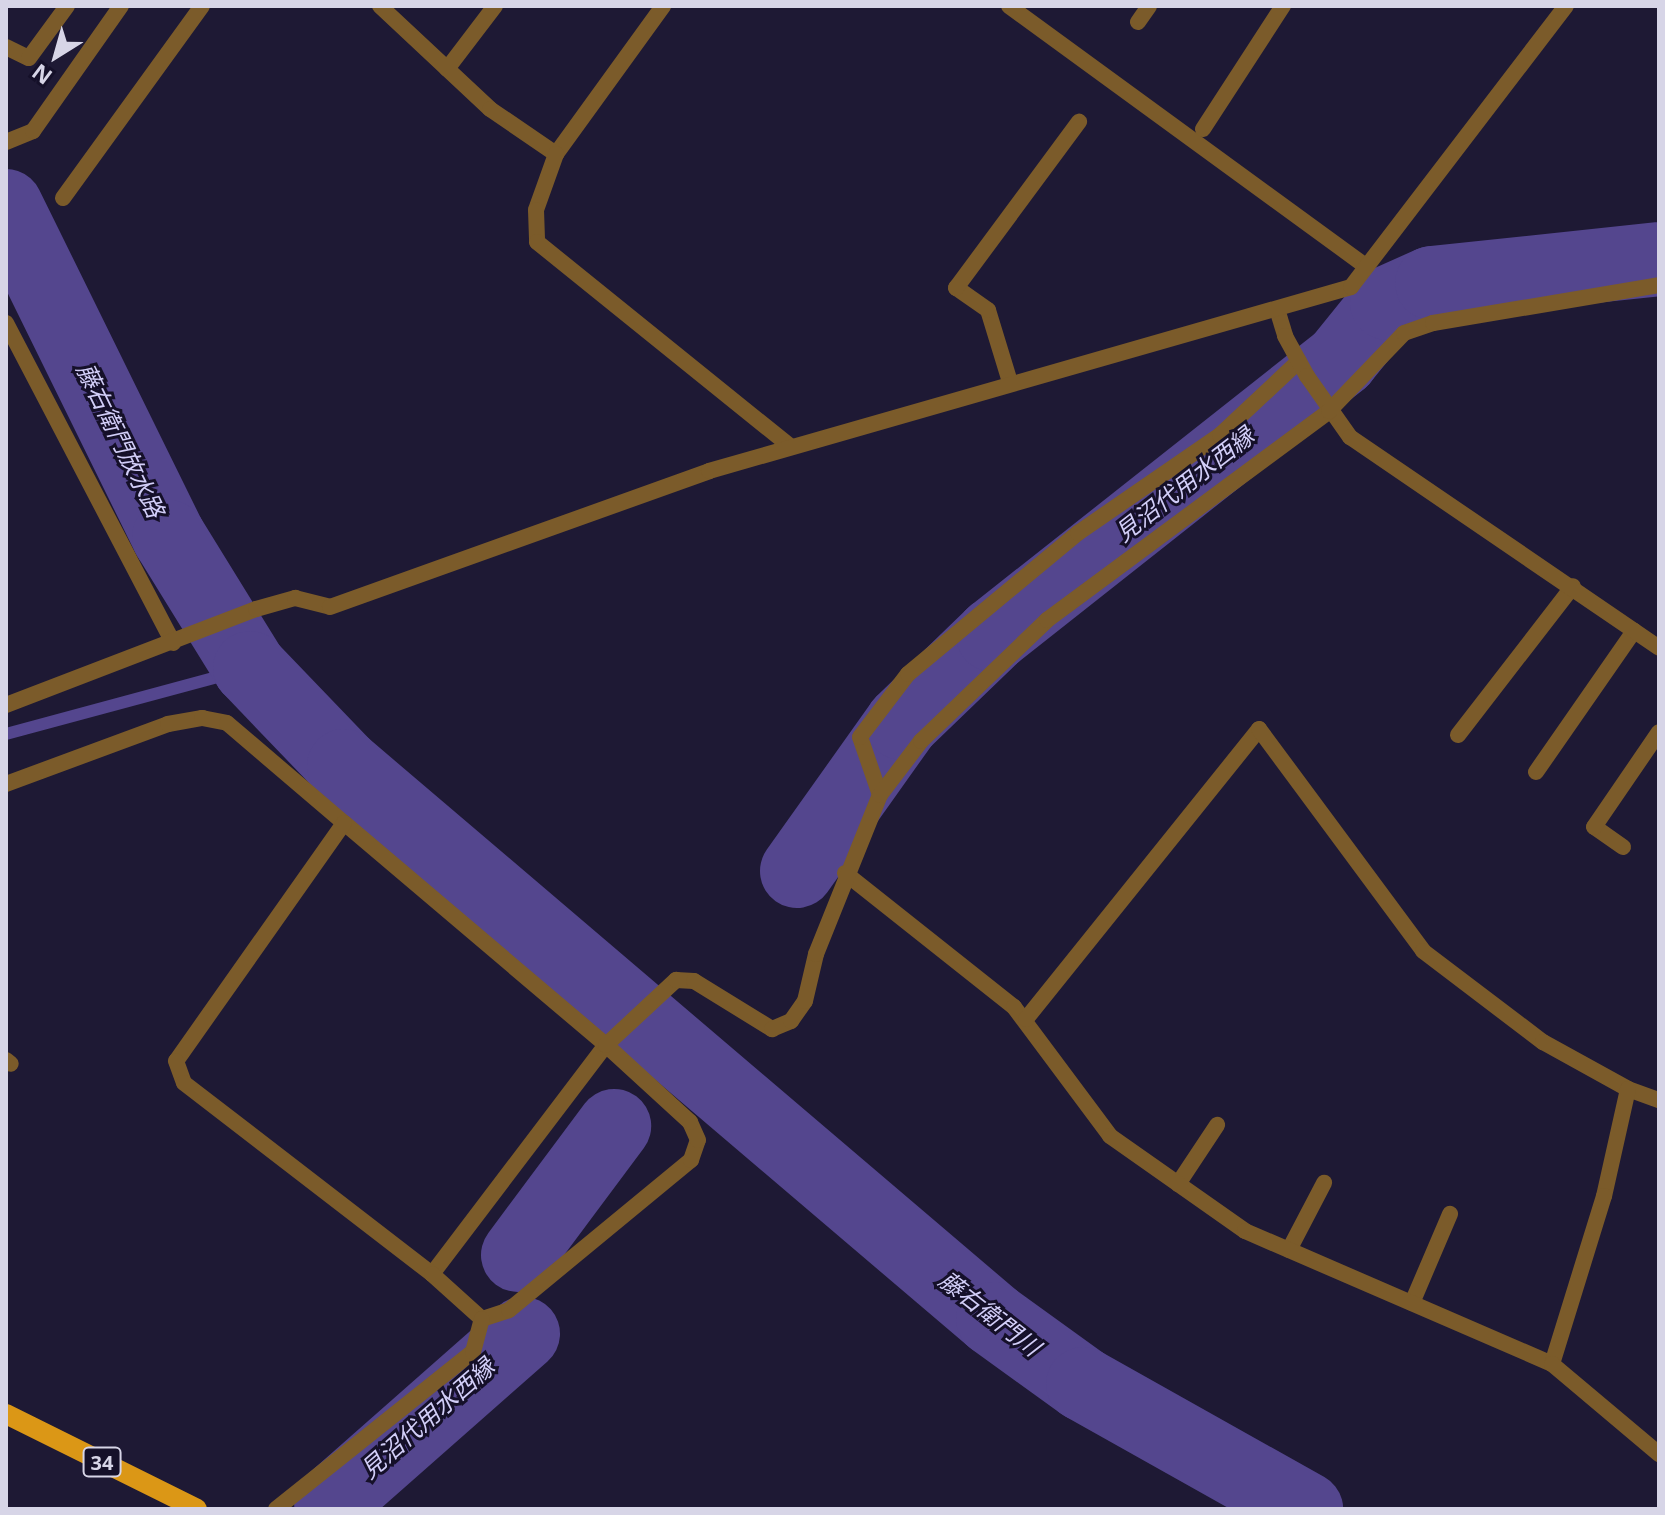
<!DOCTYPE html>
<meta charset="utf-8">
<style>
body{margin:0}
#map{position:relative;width:1665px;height:1515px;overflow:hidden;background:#1e1934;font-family:"Noto Sans","Noto Sans JP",sans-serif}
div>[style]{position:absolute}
.stream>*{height:12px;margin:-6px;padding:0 6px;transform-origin:6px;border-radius:6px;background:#54468e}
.river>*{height:74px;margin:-37px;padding:0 37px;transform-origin:37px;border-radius:37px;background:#54468e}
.service>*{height:16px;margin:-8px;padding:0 8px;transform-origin:8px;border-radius:8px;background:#7b5b2a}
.minor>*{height:16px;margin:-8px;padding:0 8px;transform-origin:8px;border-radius:8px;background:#7b5b2a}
.primary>*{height:20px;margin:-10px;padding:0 10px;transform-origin:10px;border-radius:10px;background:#db9716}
span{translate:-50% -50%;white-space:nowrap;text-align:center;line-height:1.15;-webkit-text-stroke:6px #151029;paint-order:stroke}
.shield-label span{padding:2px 6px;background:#151029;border:2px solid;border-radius:6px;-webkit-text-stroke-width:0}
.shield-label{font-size:20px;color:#d7d5e7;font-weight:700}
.water-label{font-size:24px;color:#d2cef8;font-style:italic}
.frame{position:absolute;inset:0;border:8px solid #d7d5e7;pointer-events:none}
.north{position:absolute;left:16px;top:16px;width:80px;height:80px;-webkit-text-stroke:6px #151029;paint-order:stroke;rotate:217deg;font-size:22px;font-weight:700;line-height:32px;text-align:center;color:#d7d5e7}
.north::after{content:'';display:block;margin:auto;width:28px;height:36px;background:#d7d5e7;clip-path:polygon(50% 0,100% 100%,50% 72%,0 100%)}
</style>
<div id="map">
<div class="stream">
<div style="left:6px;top:734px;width:253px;rotate:-15.1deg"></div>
</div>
<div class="river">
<div style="left:6px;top:206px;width:369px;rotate:63.8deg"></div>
<div style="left:169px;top:537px;width:154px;rotate:58.3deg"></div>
<div style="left:250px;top:668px;width:136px;rotate:46.2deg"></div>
<div style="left:344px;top:766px;width:853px;rotate:40.43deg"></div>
<div style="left:993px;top:1319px;width:111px;rotate:35.8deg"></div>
<div style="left:1083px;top:1384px;width:256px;rotate:29.3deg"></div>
<div style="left:797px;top:871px;width:181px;rotate:-54.6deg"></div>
<div style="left:902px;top:723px;width:127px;rotate:-44deg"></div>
<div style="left:993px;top:635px;width:444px;rotate:-38.3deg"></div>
<div style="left:1341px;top:360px;width:73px;rotate:-51.1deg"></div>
<div style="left:1387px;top:303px;width:49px;rotate:-24deg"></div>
<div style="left:1432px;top:283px;width:228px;rotate:-6deg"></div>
<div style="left:518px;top:1255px;width:161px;rotate:-53.3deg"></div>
<div style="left:331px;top:1503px;width:256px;rotate:-41.4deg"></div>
</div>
<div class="service">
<div style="left:1009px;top:6px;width:442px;rotate:36.1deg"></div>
<div style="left:447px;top:69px;width:79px;rotate:-52.7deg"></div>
<div style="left:6px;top:142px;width:29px;rotate:-22deg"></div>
<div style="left:33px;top:131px;width:153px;rotate:-54.9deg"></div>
<div style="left:556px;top:154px;width:183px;rotate:-54.1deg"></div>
<div style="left:63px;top:198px;width:237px;rotate:-54.1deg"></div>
<div style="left:1010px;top:382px;width:75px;rotate:-107deg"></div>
<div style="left:988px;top:310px;width:39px;rotate:-145deg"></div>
<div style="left:956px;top:288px;width:207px;rotate:-53.5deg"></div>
<div style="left:1458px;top:735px;width:188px;rotate:-52.3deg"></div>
<div style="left:1536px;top:772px;width:172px;rotate:-55.2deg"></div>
<div style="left:6px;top:784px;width:173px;rotate:-20.3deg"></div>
<div style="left:168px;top:724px;width:35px;rotate:-10deg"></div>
<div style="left:202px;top:718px;width:25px;rotate:11deg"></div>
<div style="left:227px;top:723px;width:154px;rotate:40.5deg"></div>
<div style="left:880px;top:795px;width:61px;rotate:-109deg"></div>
<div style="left:860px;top:737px;width:79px;rotate:-52.7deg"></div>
<div style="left:908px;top:674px;width:221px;rotate:-39.7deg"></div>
<div style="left:1078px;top:533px;width:173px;rotate:-34.6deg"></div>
<div style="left:1220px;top:435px;width:108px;rotate:-43.1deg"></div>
<div style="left:1623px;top:847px;width:35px;rotate:-145deg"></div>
<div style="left:1594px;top:827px;width:115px;rotate:-55.6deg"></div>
<div style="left:6px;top:1060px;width:6px;rotate:39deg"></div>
<div style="left:1178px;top:1184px;width:71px;rotate:-56.5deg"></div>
<div style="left:1289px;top:1250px;width:76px;rotate:-62.4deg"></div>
<div style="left:1412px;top:1303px;width:97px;rotate:-66.9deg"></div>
</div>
<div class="minor">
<div style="left:380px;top:6px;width:151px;rotate:43.1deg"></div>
<div style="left:490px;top:109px;width:80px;rotate:34.3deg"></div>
<div style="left:556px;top:154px;width:59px;rotate:109.7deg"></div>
<div style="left:536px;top:210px;width:32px;rotate:88deg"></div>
<div style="left:537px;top:242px;width:325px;rotate:38.9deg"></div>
<div style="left:1138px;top:22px;width:19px;rotate:-55deg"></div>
<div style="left:6px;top:47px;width:25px;rotate:26deg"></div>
<div style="left:29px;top:58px;width:64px;rotate:-53.8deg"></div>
<div style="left:1203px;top:129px;width:147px;rotate:-57deg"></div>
<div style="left:1277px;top:309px;width:28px;rotate:73deg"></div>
<div style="left:1285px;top:336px;width:46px;rotate:61.2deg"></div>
<div style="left:1307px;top:376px;width:75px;rotate:54.8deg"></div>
<div style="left:1350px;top:437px;width:374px;rotate:34.3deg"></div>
<div style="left:6px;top:323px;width:361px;rotate:62.4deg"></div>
<div style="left:6px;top:705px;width:268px;rotate:-21deg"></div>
<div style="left:256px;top:609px;width:41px;rotate:-15.8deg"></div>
<div style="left:295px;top:598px;width:36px;rotate:14deg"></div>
<div style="left:330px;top:607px;width:403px;rotate:-19.7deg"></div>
<div style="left:709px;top:471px;width:668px;rotate:-15.99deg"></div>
<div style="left:1351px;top:287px;width:354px;rotate:-52.6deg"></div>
<div style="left:845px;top:873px;width:216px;rotate:38.4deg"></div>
<div style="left:1014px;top:1007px;width:161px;rotate:53.3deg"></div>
<div style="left:1110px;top:1136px;width:165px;rotate:35.1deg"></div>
<div style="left:1245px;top:1231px;width:335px;rotate:23.4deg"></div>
<div style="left:1026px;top:1019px;width:372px;rotate:-51.2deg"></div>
<div style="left:1259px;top:729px;width:276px;rotate:53.5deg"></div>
<div style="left:1423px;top:951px;width:151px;rotate:37.2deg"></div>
<div style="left:1543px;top:1042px;width:97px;rotate:28.9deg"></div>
<div style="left:1628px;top:1089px;width:33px;rotate:20deg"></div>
<div style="left:1628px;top:1089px;width:110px;rotate:102.6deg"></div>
<div style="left:1604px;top:1196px;width:176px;rotate:107.2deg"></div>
<div style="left:1552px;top:1364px;width:140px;rotate:40.1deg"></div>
<div style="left:432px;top:1274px;width:288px;rotate:-52.8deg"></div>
<div style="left:606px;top:1045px;width:343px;rotate:-139.7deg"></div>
<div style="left:344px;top:823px;width:291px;rotate:125.2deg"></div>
<div style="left:176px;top:1061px;width:23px;rotate:70deg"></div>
<div style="left:184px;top:1083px;width:313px;rotate:37.6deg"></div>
<div style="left:432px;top:1274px;width:67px;rotate:42deg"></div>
<div style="left:482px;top:1319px;width:28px;rotate:-18deg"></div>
<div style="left:509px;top:1310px;width:236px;rotate:-39.5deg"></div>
<div style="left:691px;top:1160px;width:21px;rotate:-71deg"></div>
<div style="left:698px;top:1140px;width:20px;rotate:-114deg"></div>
<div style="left:690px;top:1122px;width:114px;rotate:-137.5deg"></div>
<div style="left:606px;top:1045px;width:96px;rotate:-42.9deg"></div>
<div style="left:676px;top:980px;width:18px;rotate:3deg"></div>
<div style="left:694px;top:981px;width:92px;rotate:31.6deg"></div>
<div style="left:772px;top:1029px;width:21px;rotate:-23deg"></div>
<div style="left:791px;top:1021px;width:24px;rotate:-55deg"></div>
<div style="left:805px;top:1001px;width:48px;rotate:-76.8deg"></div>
<div style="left:816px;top:954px;width:171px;rotate:-68.1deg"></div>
<div style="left:880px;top:795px;width:68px;rotate:-52.8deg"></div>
<div style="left:921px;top:741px;width:175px;rotate:-43.8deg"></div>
<div style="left:1047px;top:620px;width:351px;rotate:-36.5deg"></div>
<div style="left:1329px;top:411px;width:108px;rotate:-46.1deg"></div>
<div style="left:1404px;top:333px;width:31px;rotate:-19deg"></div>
<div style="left:1433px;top:323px;width:229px;rotate:-9.5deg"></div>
<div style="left:276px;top:1509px;width:252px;rotate:-38.6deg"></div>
<div style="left:473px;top:1352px;width:34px;rotate:-75deg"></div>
</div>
<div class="primary">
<div style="left:6px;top:1414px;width:213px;rotate:26.4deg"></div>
</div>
<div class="shield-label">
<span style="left:102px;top:1462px">34</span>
</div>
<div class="water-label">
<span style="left:121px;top:440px;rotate:64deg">藤右衛門放水路</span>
<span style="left:1184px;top:484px;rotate:-38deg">見沼代用水西縁</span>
<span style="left:990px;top:1313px;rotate:38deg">藤右衛門川</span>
<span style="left:427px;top:1418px;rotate:-41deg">見沼代用水西縁</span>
</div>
<div class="frame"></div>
<div class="north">N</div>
</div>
